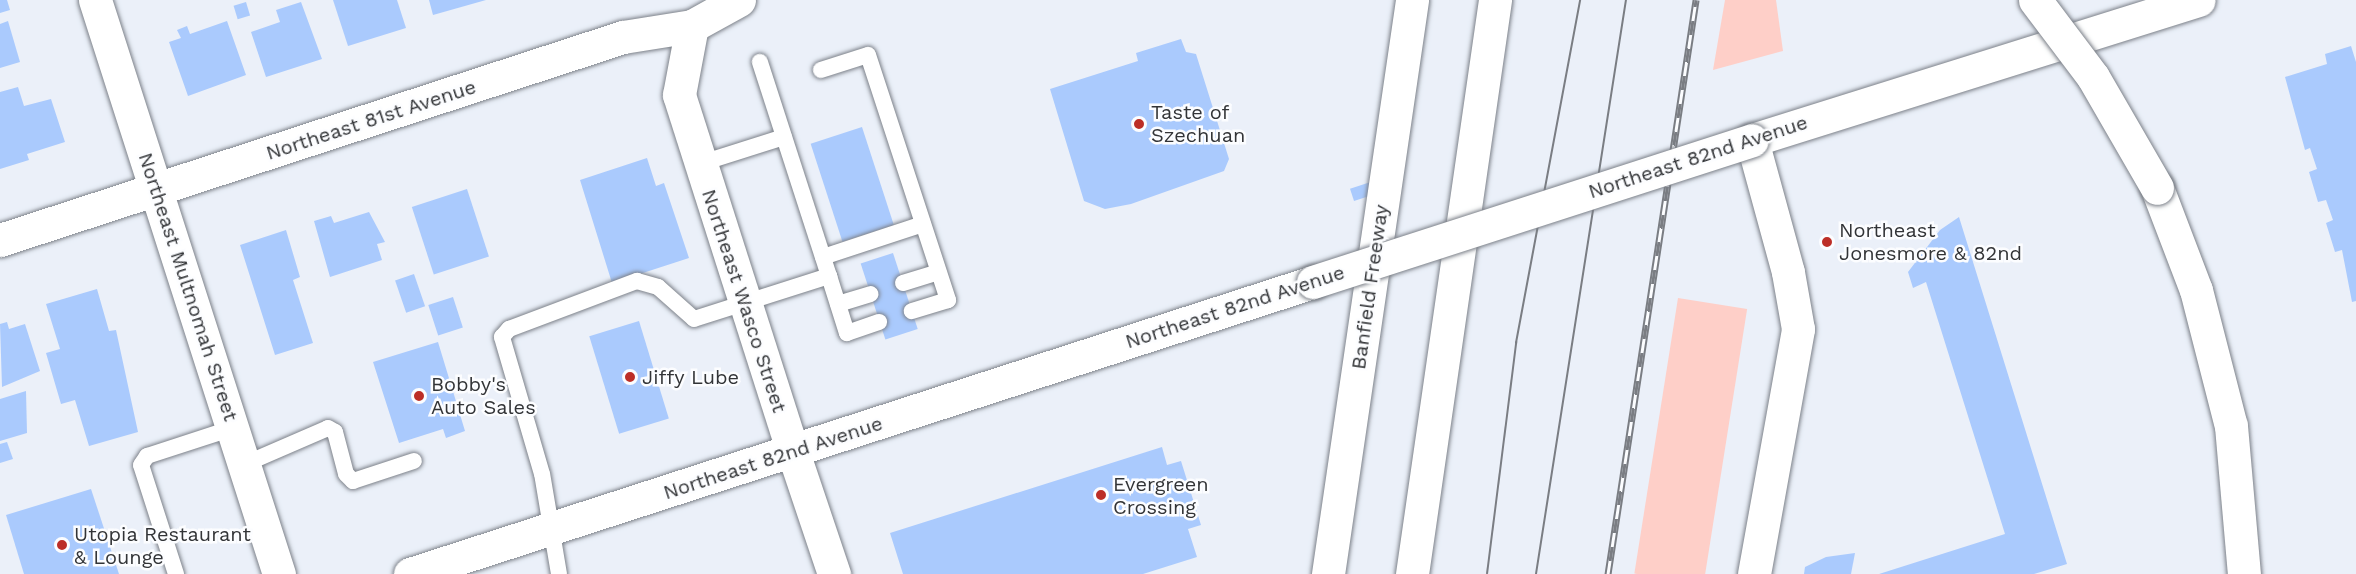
<!DOCTYPE html>
<style>
body{margin:0}
#map{position:relative;width:2356px;height:574px;overflow:hidden;background:#ebf0f9;font-family:"Work Sans",sans-serif}
div>[style]{position:absolute}
.green>*{inset:0;background:#fecfc8;transform-origin:0 0}
.building>*{inset:0;background:#aacafd;transform-origin:0 0}
.roads{filter:drop-shadow(0 0 2px #7c8189) drop-shadow(0 0 2px #7c8189)}
.service>*{height:16px;margin:-8px;padding:0 8px;transform-origin:8px;border-radius:8px;background:#fff}
.minor>*{height:33px;margin:-16.5px;padding:0 16.5px;transform-origin:16.5px;border-radius:16.5px;background:#fff}
.secondary>*{height:33px;margin:-16.5px;padding:0 16.5px;transform-origin:16.5px;border-radius:16.5px;background:#fff}
.primary>*{height:33px;margin:-16.5px;padding:0 16.5px;transform-origin:16.5px;border-radius:16.5px;background:#fff}
.motorway>*{height:33px;margin:-16.5px;padding:0 16.5px;transform-origin:16.5px;border-radius:16.5px;background:#fff}
.tram>*{height:1.5px;margin:-0.75px;padding:0 0.75px;transform-origin:0.75px;border-radius:0.75px;background:#7a7d83}
.rail>*{height:7px;margin-top:-3.5px;transform-origin:0;background:repeating-linear-gradient(90deg,#fcfdff 0 14px,#7a7d83 0 28px);box-sizing:border-box;border-block:2px solid #7a7d83}
.bridges{filter:drop-shadow(0 0 2px #7c8189) drop-shadow(0 0 2px #7c8189)}
.primary-bridge>*{height:33px;margin:-16.5px;padding:0 16.5px;transform-origin:16.5px;border-radius:16.5px;background:#fff}
.dots>*{width:16px;height:16px;translate:-50% -50%;box-sizing:border-box;border:3px solid #fcfdff;border-radius:50%}
span{translate:-50% -50%;white-space:nowrap;text-align:center;line-height:1.15;-webkit-text-stroke:5px #fcfdff;paint-order:stroke}
.poi-label{font-size:20px;color:#323437}
.left{translate:0 -50%;text-align:left}
.street-label{font-size:20px;color:#323437}
</style>
<div id="map">
<div class="green">
<div style="clip-path:polygon(1725px 0,1776px 0,1783px 51px,1713px 70px)"></div>
<div style="left:1678px;top:298px;width:70px;height:279px;rotate:9deg"></div>
</div>
<div class="building">
<div style="clip-path:polygon(0 0,7px 0,10px 10px,0 13px)"></div>
<div style="clip-path:polygon(333px 0,397px 0,406px 28px,348px 46px)"></div>
<div style="clip-path:polygon(429px 0,486px 0,433px 15px)"></div>
<div style="left:246px;top:2px;width:14px;height:13px;rotate:73deg"></div>
<div style="clip-path:polygon(301px 2px,322px 59px,266px 77px,251px 32px,280px 22px,276px 10px)"></div>
<div style="clip-path:polygon(8px 21px,20px 62px,0 68px,0 24px)"></div>
<div style="clip-path:polygon(227px 21px,246px 75px,188px 96px,169px 42px,181px 38px,177px 30px,187px 26px,190px 34px)"></div>
<div style="clip-path:polygon(1181px 39px,1186px 52px,1196px 54px,1229px 159px,1224px 171px,1131px 204px,1105px 209px,1084px 201px,1050px 89px,1138px 61px,1136px 53px)"></div>
<div style="clip-path:polygon(2351px 46px,2356px 62px,2356px 301px,2352px 302px,2342px 250px,2335px 252px,2326px 223px,2333px 220px,2326px 200px,2318px 202px,2309px 172px,2317px 169px,2310px 148px,2305px 150px,2285px 77px,2327px 64px,2325px 54px)"></div>
<div style="clip-path:polygon(18px 87px,24px 106px,51px 99px,65px 142px,27px 154px,29px 160px,0 169px,0 92px)"></div>
<div style="left:862px;top:127px;width:103px;height:54px;rotate:72deg"></div>
<div style="clip-path:polygon(647px 158px,656px 186px,664px 183px,689px 258px,612px 283px,580px 180px)"></div>
<div style="left:1389px;top:176px;width:13px;height:41px;rotate:72deg"></div>
<div style="left:467px;top:189px;width:71px;height:58px;rotate:72deg"></div>
<div style="clip-path:polygon(369px 212px,385px 242px,377px 244px,382px 260px,330px 277px,314px 221px,331px 216px,334px 223px)"></div>
<div style="clip-path:polygon(1959px 217px,2067px 564px,2034px 574px,1879px 574px,2005px 534px,1926px 282px,1913px 288px,1908px 272px,1940px 230px)"></div>
<div style="clip-path:polygon(286px 230px,300px 277px,293px 280px,313px 343px,275px 355px,240px 245px)"></div>
<div style="left:893px;top:253px;width:80px;height:34px;rotate:72deg"></div>
<div style="left:414px;top:274px;width:34px;height:20px;rotate:71deg"></div>
<div style="clip-path:polygon(97px 289px,109px 331px,116px 330px,138px 432px,89px 446px,75px 400px,61px 404px,46px 353px,60px 349px,46px 304px)"></div>
<div style="left:453px;top:297px;width:32px;height:26px;rotate:72deg"></div>
<div style="left:639px;top:321px;width:102px;height:52px;rotate:73deg"></div>
<div style="clip-path:polygon(7px 322px,9px 329px,25px 324px,40px 371px,2px 387px,0 324px)"></div>
<div style="clip-path:polygon(438px 342px,465px 431px,446px 438px,443px 429px,399px 443px,373px 362px)"></div>
<div style="clip-path:polygon(26px 391px,27px 433px,0 441px,0 399px)"></div>
<div style="clip-path:polygon(7px 442px,13px 459px,0 463px,0 444px)"></div>
<div style="clip-path:polygon(1162px 447px,1167px 465px,1181px 461px,1201px 525px,1188px 529px,1197px 557px,1143px 574px,903px 574px,890px 533px)"></div>
<div style="clip-path:polygon(91px 489px,119px 574px,24px 574px,6px 515px)"></div>
<div style="clip-path:polygon(1855px 553px,1851px 574px,1804px 574px,1805px 567px,1826px 557px)"></div>
</div>
<div class="roads">
<div class="service">
<div style="left:821px;top:70px;width:49px;rotate:-17.7deg"></div>
<div style="left:868px;top:55px;width:258px;rotate:71.9deg"></div>
<div style="left:948px;top:300px;width:38px;rotate:163deg"></div>
<div style="left:699px;top:164px;width:89px;rotate:-17.6deg"></div>
<div style="left:823px;top:257px;width:105px;rotate:-18.3deg"></div>
<div style="left:829px;top:276px;width:60px;rotate:72.5deg"></div>
<div style="left:847px;top:333px;width:34px;rotate:-19deg"></div>
<div style="left:903px;top:283px;width:37px;rotate:-17deg"></div>
<div style="left:838px;top:304px;width:34px;rotate:-17deg"></div>
<div style="left:245px;top:464px;width:90px;rotate:-23.4deg"></div>
<div style="left:328px;top:428px;width:8px;rotate:30deg"></div>
<div style="left:335px;top:432px;width:43px;rotate:75.3deg"></div>
<div style="left:346px;top:474px;width:10px;rotate:45deg"></div>
<div style="left:353px;top:481px;width:64px;rotate:-18.2deg"></div>
<div style="left:176px;top:574px;width:114px;rotate:-107.8deg"></div>
<div style="left:141px;top:465px;width:11px;rotate:-56deg"></div>
<div style="left:147px;top:456px;width:90px;rotate:-18deg"></div>
<div style="left:559px;top:574px;width:101px;rotate:-99.6deg"></div>
<div style="left:542px;top:474px;width:143px;rotate:-106.3deg"></div>
<div style="left:502px;top:337px;width:11px;rotate:-49deg"></div>
<div style="left:509px;top:329px;width:137px;rotate:-20.6deg"></div>
<div style="left:637px;top:281px;width:22px;rotate:16deg"></div>
<div style="left:658px;top:287px;width:48px;rotate:41.6deg"></div>
<div style="left:694px;top:319px;width:142px;rotate:-17.7deg"></div>
<div style="left:829px;top:276px;width:225px;rotate:-107.9deg"></div>
</div>
<div class="minor">
<div style="left:95px;top:0;width:603px;rotate:72.23deg"></div>
<div style="left:0;top:240px;width:655px;rotate:-18.05deg"></div>
<div style="left:623px;top:37px;width:70px;rotate:-9.1deg"></div>
<div style="left:793px;top:452px;width:129px;rotate:71.4deg"></div>
</div>
<div class="secondary">
<div style="left:739px;top:0;width:54px;rotate:151deg"></div>
<div style="left:692px;top:26px;width:70px;rotate:100.7deg"></div>
<div style="left:679px;top:95px;width:375px;rotate:72.3deg"></div>
</div>
<div class="primary">
<div style="left:2157px;top:188px;width:109px;rotate:69.1deg"></div>
<div style="left:2196px;top:290px;width:140px;rotate:75.6deg"></div>
<div style="left:2231px;top:426px;width:149px;rotate:85deg"></div>
<div style="left:410px;top:574px;width:949px;rotate:-17.92deg"></div>
<div style="left:1754px;top:574px;width:249px;rotate:-79.8deg"></div>
<div style="left:1798px;top:329px;width:58px;rotate:-100deg"></div>
<div style="left:1788px;top:272px;width:137px;rotate:-105.3deg"></div>
<div style="left:1752px;top:140px;width:468px;rotate:-17.4deg"></div>
</div>
<div class="motorway">
<div style="left:1328px;top:574px;width:580px;rotate:-81.67deg"></div>
<div style="left:1412px;top:574px;width:580px;rotate:-81.77deg"></div>
</div>
</div>
<div class="tram">
<div style="left:1487px;top:574px;width:233px;rotate:-82.8deg"></div>
<div style="left:1516px;top:343px;width:349px;rotate:-79.4deg"></div>
<div style="left:1536px;top:574px;width:581px;rotate:-81.09deg"></div>
</div>
<div class="rail">
<div style="left:1608px;top:574px;width:581px;rotate:-81.28deg"></div>
</div>
<div class="bridges">
<div class="primary-bridge">
<div style="left:2035px;top:0;width:96px;rotate:53deg"></div>
<div style="left:2093px;top:77px;width:128px;rotate:60deg"></div>
<div style="left:1313px;top:282px;width:461px;rotate:-17.9deg"></div>
</div>
</div>
<div class="dots">
<div style="left:1139px;top:124px;background:#bc2e27"></div>
<div style="left:1827px;top:242px;background:#bc2e27"></div>
<div style="left:630px;top:377px;background:#bc2e27"></div>
<div style="left:419px;top:396px;background:#bc2e27"></div>
<div style="left:1101px;top:495px;background:#bc2e27"></div>
<div style="left:62px;top:545px;background:#bc2e27"></div>
</div>
<div class="poi-label">
<span class="left" style="left:1151px;top:124px">Taste of<br>Szechuan</span>
<span class="left" style="left:1839px;top:242px">Northeast<br>Jonesmore &amp; 82nd</span>
<span class="left" style="left:642px;top:377px">Jiffy Lube</span>
<span class="left" style="left:431px;top:396px">Bobby's<br>Auto Sales</span>
<span class="left" style="left:1113px;top:496px">Evergreen<br>Crossing</span>
<span class="left" style="left:74px;top:546px">Utopia Restaurant<br>&amp; Lounge</span>
</div>
<div class="street-label">
<span style="left:371px;top:120px;rotate:-18deg">Northeast 81st Avenue</span>
<span style="left:1698px;top:157px;rotate:-18deg">Northeast 82nd Avenue</span>
<span style="left:188px;top:287px;rotate:72deg">Northeast Multnomah Street</span>
<span style="left:1370px;top:287px;rotate:-82deg">Banfield Freeway</span>
<span style="left:744px;top:301px;rotate:72deg">Northeast Wasco Street</span>
<span style="left:1235px;top:307px;rotate:-18deg">Northeast 82nd Avenue</span>
<span style="left:773px;top:458px;rotate:-18deg">Northeast 82nd Avenue</span>
</div>
</div>
